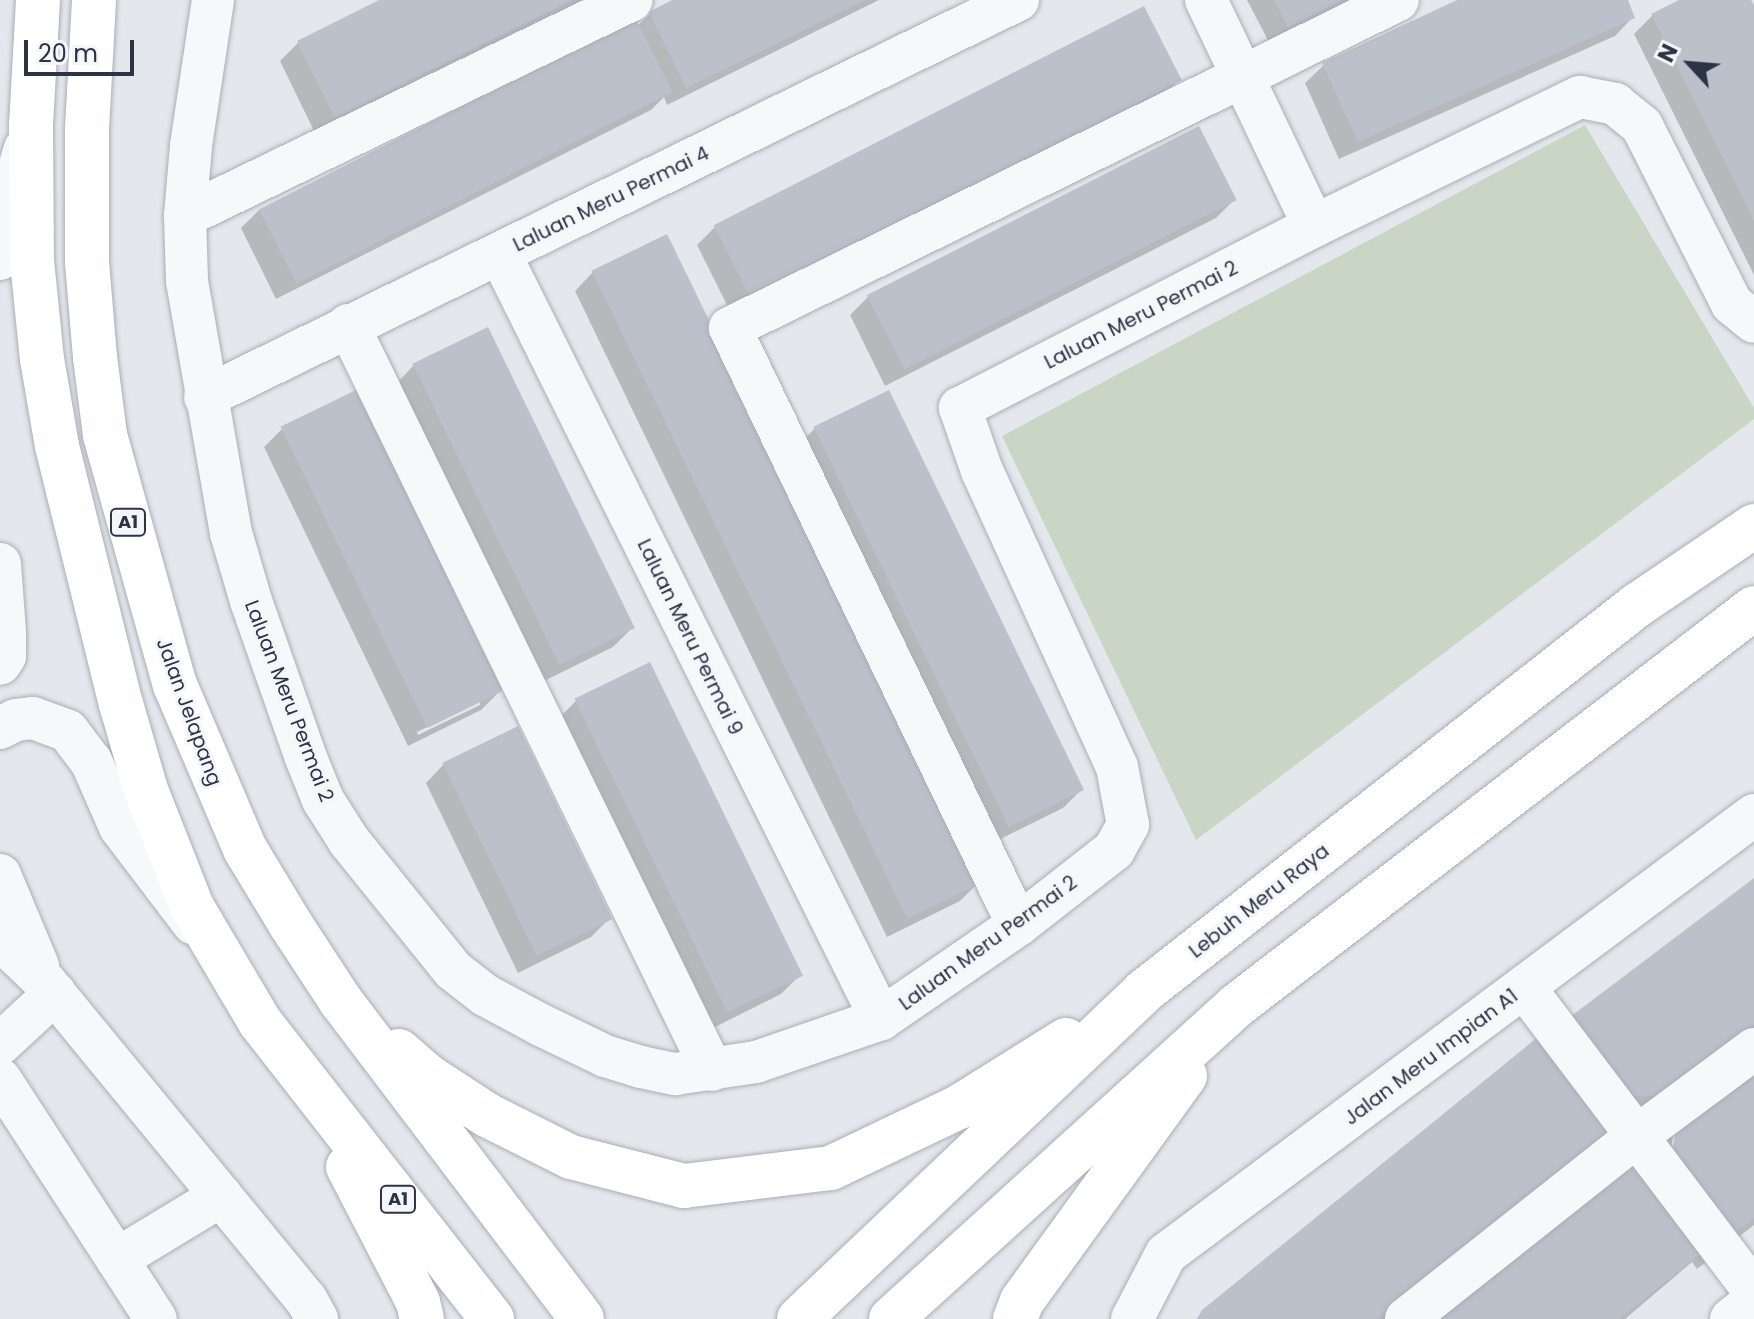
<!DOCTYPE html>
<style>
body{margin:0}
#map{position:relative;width:1754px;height:1319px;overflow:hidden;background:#e4e7ec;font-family:Poppins,sans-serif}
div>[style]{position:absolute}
.green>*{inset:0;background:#c9d6c5}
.shadow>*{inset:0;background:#0003}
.building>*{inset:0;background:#bbc0ca;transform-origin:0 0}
.roads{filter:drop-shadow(0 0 2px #a9aeb7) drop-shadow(0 0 2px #a9aeb7)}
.minor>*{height:42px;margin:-21px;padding:0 21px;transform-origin:21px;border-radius:21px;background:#f7f8fa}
.major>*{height:44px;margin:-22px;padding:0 22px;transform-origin:22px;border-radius:22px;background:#fff}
span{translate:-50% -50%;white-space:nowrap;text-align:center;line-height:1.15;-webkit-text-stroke:6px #f4f6f9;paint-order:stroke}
.shield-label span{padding:2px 6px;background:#f4f6f9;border:2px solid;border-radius:6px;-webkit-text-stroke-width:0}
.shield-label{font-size:18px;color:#2b3445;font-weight:700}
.street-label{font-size:20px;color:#2b3445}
.north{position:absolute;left:1650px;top:24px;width:80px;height:80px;-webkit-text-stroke:6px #f4f6f9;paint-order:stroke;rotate:296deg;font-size:22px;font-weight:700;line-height:32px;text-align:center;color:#2b3445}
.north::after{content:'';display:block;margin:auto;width:28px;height:36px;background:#2b3445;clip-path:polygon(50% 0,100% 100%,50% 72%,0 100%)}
.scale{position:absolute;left:24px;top:40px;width:110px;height:36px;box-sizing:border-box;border:4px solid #2b3445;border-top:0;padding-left:10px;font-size:24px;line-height:28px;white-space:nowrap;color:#2b3445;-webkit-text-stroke:6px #f4f6f9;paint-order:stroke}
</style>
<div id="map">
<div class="green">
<div style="clip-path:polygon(1585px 125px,1754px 408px,1754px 419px,1196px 840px,1002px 436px)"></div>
</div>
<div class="shadow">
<div style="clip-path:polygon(383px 0,586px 0,316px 135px,280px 61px,298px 43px)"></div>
<div style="clip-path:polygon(677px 0,879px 0,667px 105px,664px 97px,651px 110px,276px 299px,241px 228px,259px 210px,634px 20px,637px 26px,650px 14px)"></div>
<div style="clip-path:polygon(1247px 0,1356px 0,1270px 44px)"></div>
<div style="clip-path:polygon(1459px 0,1626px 0,1633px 17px,1615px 36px,1339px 159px,1305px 83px,1324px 65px)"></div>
<div style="clip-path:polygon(1683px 0,1750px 0,1754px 8px,1754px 275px,1634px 34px,1652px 16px)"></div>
<div style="clip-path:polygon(1143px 8px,1179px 80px,1161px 98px,733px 317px,697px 245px,715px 227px)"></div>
<div style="clip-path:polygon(1198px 129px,1234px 200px,1216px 218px,885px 386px,850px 315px,868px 297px)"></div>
<div style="clip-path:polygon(593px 272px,978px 883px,960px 901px,887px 937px,575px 291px)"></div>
<div style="clip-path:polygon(414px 365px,631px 629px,613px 647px,540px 683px,396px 384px)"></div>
<div style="clip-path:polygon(815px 428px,1081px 790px,1063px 808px,990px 844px,797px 447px)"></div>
<div style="clip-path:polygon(evenodd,282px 429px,499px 692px,481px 710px,408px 746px,264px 447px,282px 429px,480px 701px,480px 705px,418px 735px,417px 732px,480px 701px)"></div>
<div style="clip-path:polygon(576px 701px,799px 976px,781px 994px,709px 1030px,558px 719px)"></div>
<div style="clip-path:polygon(444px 764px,609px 919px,591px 937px,518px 973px,426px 783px)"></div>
<div style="clip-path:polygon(1754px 881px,1754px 1031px,1570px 1171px,1384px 1319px,1196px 1319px)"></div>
<div style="clip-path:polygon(evenodd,1754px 1069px,1754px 1225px,1697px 1269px,1692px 1262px,1625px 1319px,1433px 1319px,1754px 1069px,1674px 1133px,1678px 1133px,1667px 1166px,1674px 1133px)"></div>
</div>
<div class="building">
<div style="clip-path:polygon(379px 0,572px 0,335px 118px,297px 41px)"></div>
<div style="clip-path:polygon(672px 0,865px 0,686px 88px,649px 12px)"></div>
<div style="clip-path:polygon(1274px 0,1342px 0,1288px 27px)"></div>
<div style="clip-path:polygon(1457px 0,1628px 0,1635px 18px,1358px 142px,1322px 63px)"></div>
<div style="clip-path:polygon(1679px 0,1751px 0,1754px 5px,1754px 221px,1651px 14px)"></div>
<div style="left:1144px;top:6px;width:83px;height:483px;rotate:63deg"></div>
<div style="left:635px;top:18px;width:83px;height:422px;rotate:63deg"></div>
<div style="left:1199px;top:126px;width:83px;height:373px;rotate:63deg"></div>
<div style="left:667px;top:234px;width:721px;height:84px;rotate:64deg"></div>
<div style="left:488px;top:327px;width:335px;height:84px;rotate:64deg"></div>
<div style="left:356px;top:390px;width:335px;height:84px;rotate:64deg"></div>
<div style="left:889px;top:390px;width:445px;height:84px;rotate:64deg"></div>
<div style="left:650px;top:662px;width:349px;height:84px;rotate:64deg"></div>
<div style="left:518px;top:726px;width:215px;height:84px;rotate:64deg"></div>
<div style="clip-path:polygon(1754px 878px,1754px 1024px,1660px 1096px,1630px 1096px,1570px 1017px)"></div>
<div style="clip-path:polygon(1544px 1032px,1611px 1117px,1607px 1136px,1377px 1319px,1197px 1319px,1202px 1310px)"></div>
<div style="clip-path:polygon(1754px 1066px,1754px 1218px,1733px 1235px,1671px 1156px,1677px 1124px)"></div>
<div style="clip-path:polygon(1627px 1163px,1647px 1166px,1711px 1245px,1619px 1319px,1429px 1319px)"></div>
</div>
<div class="roads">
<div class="minor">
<div style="left:213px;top:0;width:148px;rotate:98.6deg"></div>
<div style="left:191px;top:146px;width:70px;rotate:94.9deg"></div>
<div style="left:185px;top:216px;width:65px;rotate:88.2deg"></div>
<div style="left:187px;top:281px;width:256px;rotate:80.1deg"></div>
<div style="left:231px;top:533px;width:71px;rotate:73.6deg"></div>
<div style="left:251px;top:601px;width:166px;rotate:70.7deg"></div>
<div style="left:306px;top:758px;width:45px;rotate:68deg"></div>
<div style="left:323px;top:800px;width:49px;rotate:57.6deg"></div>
<div style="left:349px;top:841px;width:166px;rotate:51.1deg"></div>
<div style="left:453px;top:970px;width:41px;rotate:38deg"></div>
<div style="left:485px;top:995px;width:64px;rotate:28.2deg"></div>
<div style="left:541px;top:1025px;width:71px;rotate:25.8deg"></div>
<div style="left:605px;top:1056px;width:38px;rotate:17deg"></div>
<div style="left:641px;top:1067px;width:35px;rotate:12deg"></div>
<div style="left:675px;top:1074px;width:82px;rotate:-8.4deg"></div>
<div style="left:756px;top:1062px;width:132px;rotate:-19deg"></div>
<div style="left:881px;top:1019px;width:166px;rotate:-34.5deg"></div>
<div style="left:1018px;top:925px;width:122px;rotate:-38deg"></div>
<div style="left:1114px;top:850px;width:29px;rotate:-61deg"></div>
<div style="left:1128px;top:825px;width:59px;rotate:-100.7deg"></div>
<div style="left:1117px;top:767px;width:325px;rotate:-114.5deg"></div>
<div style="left:982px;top:471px;width:67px;rotate:-109.2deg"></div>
<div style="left:960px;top:408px;width:398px;rotate:-27.2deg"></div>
<div style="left:1314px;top:226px;width:296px;rotate:-25.9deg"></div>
<div style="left:1580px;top:97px;width:36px;rotate:11deg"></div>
<div style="left:1615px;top:104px;width:35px;rotate:39deg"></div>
<div style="left:1642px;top:126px;width:199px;rotate:63.2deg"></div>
<div style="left:1732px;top:304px;width:28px;rotate:39deg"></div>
<div style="left:1206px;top:0;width:250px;rotate:64.5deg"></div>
<div style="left:185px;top:216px;width:496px;rotate:-25.8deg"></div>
<div style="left:500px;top:254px;width:855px;rotate:63.52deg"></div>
<div style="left:0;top:259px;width:55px;rotate:-81.6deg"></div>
<div style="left:8px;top:205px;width:59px;rotate:-73.4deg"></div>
<div style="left:348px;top:325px;width:829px;rotate:63.96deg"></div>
<div style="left:205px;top:397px;width:905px;rotate:-26.03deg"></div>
<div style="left:0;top:564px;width:68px;rotate:85.8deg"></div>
<div style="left:5px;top:632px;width:24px;rotate:90deg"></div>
<div style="left:5px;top:656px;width:9px;rotate:122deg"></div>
<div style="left:0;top:728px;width:18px;rotate:-27deg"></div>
<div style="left:16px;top:720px;width:17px;rotate:-7deg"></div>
<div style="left:33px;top:718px;width:37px;rotate:20deg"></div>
<div style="left:68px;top:731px;width:38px;rotate:53deg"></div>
<div style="left:91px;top:761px;width:72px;rotate:66.3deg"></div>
<div style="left:120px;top:827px;width:121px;rotate:52.8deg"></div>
<div style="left:0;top:875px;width:99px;rotate:67.3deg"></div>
<div style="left:1018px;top:925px;width:663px;rotate:-115.75deg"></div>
<div style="left:730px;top:328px;width:744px;rotate:-26.15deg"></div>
<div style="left:0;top:939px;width:64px;rotate:43.7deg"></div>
<div style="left:46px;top:983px;width:409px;rotate:50.6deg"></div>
<div style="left:306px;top:1299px;width:23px;rotate:61deg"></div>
<div style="left:1524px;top:987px;width:381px;rotate:52.9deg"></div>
<div style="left:0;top:1044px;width:75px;rotate:-42.8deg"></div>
<div style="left:0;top:1079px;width:286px;rotate:57deg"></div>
<div style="left:117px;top:1259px;width:122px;rotate:-31.2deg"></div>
<div style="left:1132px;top:1319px;width:73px;rotate:-62.4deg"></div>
<div style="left:1166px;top:1254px;width:734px;rotate:-36.74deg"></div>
<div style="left:1406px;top:1319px;width:295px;rotate:-38.4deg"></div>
<div style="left:1637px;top:1136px;width:146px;rotate:-36.6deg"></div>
<div style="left:1731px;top:1319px;width:29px;rotate:-38deg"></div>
</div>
<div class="major">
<div style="left:38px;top:0;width:126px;rotate:93.2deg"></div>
<div style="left:31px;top:126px;width:135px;rotate:89.6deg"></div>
<div style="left:32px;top:261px;width:99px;rotate:84.2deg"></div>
<div style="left:42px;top:359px;width:88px;rotate:80.2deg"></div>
<div style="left:57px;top:446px;width:266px;rotate:76.1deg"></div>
<div style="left:121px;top:704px;width:90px;rotate:73.8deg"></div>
<div style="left:146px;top:790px;width:126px;rotate:68.5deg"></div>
<div style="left:192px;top:907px;width:134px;rotate:59.4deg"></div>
<div style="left:260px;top:1022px;width:377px;rotate:52deg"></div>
<div style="left:94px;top:0;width:128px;rotate:93.1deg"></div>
<div style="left:87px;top:128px;width:134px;rotate:90deg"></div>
<div style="left:87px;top:262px;width:95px;rotate:85.2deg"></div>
<div style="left:95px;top:357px;width:79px;rotate:82.7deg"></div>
<div style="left:105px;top:435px;width:260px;rotate:74.4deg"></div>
<div style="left:175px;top:685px;width:178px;rotate:66.9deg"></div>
<div style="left:245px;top:849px;width:89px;rotate:58.8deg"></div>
<div style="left:291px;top:925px;width:90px;rotate:56.8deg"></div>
<div style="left:340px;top:1000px;width:400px;rotate:52.8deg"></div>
<div style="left:399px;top:1051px;width:40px;rotate:41deg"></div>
<div style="left:429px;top:1077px;width:69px;rotate:33.2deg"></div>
<div style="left:487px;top:1115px;width:94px;rotate:26.6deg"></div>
<div style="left:571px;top:1157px;width:117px;rotate:14.4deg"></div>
<div style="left:684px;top:1186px;width:148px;rotate:-7deg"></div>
<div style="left:831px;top:1168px;width:142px;rotate:-25.5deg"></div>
<div style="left:959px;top:1107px;width:126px;rotate:-32.1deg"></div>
<div style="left:348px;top:1167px;width:152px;rotate:62.6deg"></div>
<div style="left:418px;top:1302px;width:17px;rotate:77deg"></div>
<div style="left:799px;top:1319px;width:475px;rotate:-43.5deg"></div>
<div style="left:1143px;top:992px;width:626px;rotate:-38.06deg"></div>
<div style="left:1636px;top:606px;width:143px;rotate:-34.1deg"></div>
<div style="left:891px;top:1319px;width:466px;rotate:-42.2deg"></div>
<div style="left:1236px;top:1006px;width:653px;rotate:-37.54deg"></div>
<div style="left:1015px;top:1319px;width:19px;rotate:-69deg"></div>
<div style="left:1022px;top:1301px;width:278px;rotate:-54.1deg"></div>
</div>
</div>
<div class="shield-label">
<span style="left:128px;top:522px">A1</span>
<span style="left:398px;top:1199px">A1</span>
</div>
<div class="street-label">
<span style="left:611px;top:199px;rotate:-26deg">Laluan Meru Permai 4</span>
<span style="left:1141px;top:315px;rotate:-27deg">Laluan Meru Permai 2</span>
<span style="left:690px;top:637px;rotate:64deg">Laluan Meru Permai 9</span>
<span style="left:289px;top:701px;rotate:69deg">Laluan Meru Permai 2</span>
<span style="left:189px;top:712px;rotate:70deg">Jalan Jelapang</span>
<span style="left:1259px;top:901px;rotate:-38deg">Lebuh Meru Raya</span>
<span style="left:988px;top:943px;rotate:-36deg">Laluan Meru Permai 2</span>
<span style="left:1431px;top:1057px;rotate:-37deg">Jalan Meru Impian A1</span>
</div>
<div class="north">N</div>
<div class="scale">20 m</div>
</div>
